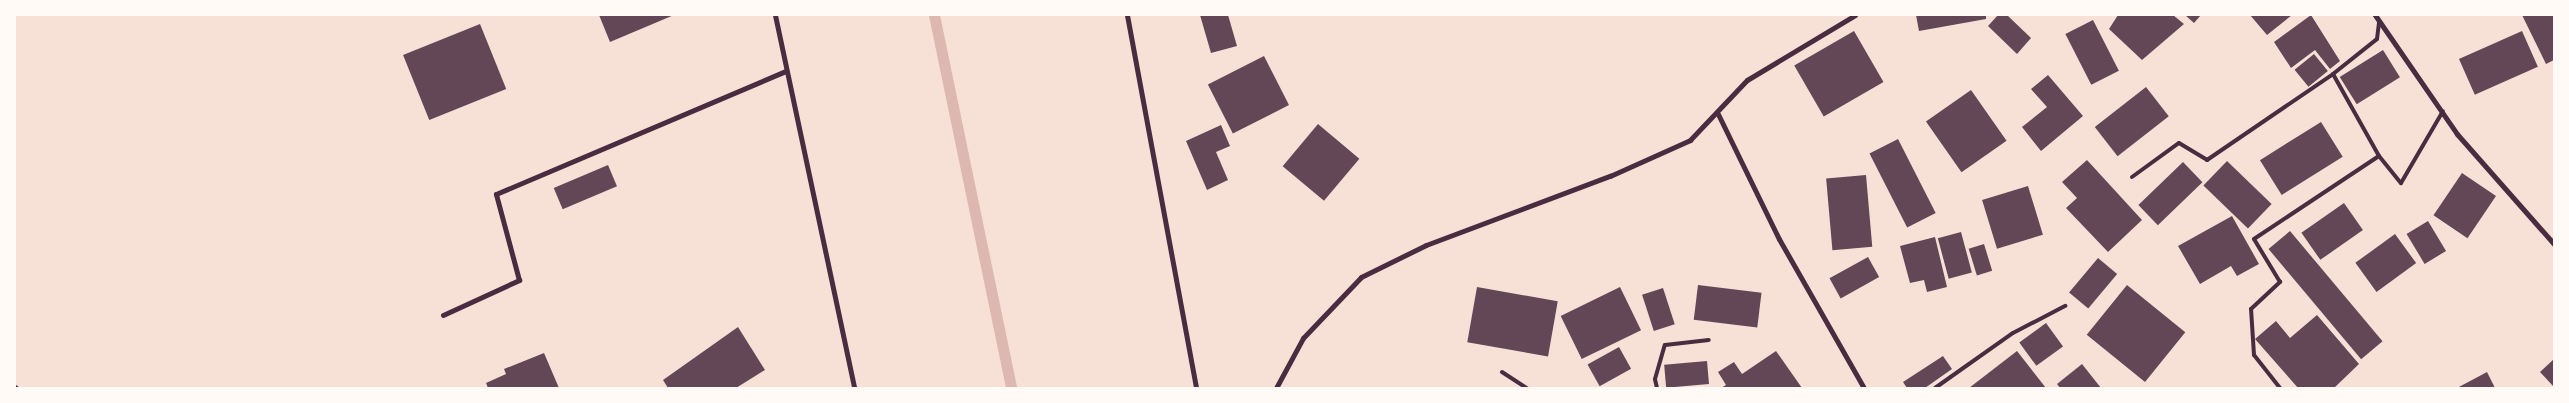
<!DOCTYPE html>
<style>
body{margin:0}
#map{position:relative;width:2569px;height:403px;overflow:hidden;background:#f7e1d7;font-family:"Nunito Sans",sans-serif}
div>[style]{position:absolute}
.stream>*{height:11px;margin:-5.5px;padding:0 5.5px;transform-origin:5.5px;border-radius:5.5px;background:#dcb8b0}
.building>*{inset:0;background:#644757;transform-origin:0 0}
.path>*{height:3px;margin:-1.5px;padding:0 1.5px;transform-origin:1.5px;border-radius:1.5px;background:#4a2c40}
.service>*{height:4px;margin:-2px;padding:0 2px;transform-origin:2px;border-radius:2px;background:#4a2c40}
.minor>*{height:5px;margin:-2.5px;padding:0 2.5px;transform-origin:2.5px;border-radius:2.5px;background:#4a2c40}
span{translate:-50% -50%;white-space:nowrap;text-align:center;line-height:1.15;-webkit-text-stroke:4px #fffaf5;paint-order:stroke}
.frame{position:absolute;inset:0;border:16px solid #fffaf5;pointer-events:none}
</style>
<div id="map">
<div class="stream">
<div style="left:934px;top:15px;width:381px;rotate:78.3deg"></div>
</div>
<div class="building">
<div style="clip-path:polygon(599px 15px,674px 15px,610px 42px)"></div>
<div style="clip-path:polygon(1200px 15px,1228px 15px,1237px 46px,1211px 53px)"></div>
<div style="clip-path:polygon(1916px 15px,1986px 15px,1986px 19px,1919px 31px)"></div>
<div style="clip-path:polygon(1998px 15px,2007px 15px,2031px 38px,2017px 54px,1988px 26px)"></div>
<div style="clip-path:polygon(2118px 15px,2173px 15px,2184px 24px,2142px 60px,2109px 29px)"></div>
<div style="clip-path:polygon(2185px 15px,2201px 15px,2194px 23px)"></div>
<div style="clip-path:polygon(2250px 15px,2292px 15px,2267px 35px)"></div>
<div style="clip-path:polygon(2311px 15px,2340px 61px,2330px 69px,2315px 50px,2291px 68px,2274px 42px)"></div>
<div style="clip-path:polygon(2522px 15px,2554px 15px,2554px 60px,2546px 64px)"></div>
<div style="left:2093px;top:20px;width:57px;height:31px;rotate:63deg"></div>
<div style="left:480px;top:24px;width:70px;height:83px;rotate:68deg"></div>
<div style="left:1854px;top:31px;width:59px;height:69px;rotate:60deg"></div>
<div style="left:2522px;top:31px;width:39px;height:69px;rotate:66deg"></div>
<div style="left:2383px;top:50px;width:32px;height:51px;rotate:58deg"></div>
<div style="left:2314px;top:54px;width:22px;height:25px;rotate:51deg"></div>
<div style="left:1264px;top:56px;width:55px;height:63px;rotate:63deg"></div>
<div style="clip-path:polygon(2048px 75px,2083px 116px,2041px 151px,2022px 127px,2047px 107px,2031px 89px)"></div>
<div style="left:2146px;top:87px;width:37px;height:65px;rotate:52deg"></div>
<div style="left:1971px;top:90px;width:62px;height:55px;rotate:55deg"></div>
<div style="left:2321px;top:122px;width:41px;height:72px;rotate:58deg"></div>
<div style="left:1318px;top:124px;width:54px;height:55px;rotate:40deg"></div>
<div style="clip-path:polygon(1221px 125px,1230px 146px,1216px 152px,1228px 180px,1207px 190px,1186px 141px)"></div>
<div style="left:1898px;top:139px;width:83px;height:32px;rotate:63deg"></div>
<div style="clip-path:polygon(2087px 160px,2142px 220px,2108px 252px,2066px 208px,2077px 198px,2062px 182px)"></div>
<div style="left:2227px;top:161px;width:62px;height:34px;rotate:44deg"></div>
<div style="left:2183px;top:162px;width:28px;height:62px;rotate:46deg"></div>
<div style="left:608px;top:165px;width:23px;height:59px;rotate:67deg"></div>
<div style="left:2462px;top:173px;width:41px;height:51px;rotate:34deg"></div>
<div style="left:1866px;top:175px;width:72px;height:40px;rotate:85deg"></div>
<div style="left:2028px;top:186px;width:51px;height:48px;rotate:73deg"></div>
<div style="left:2344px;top:203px;width:33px;height:52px;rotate:55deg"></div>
<div style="clip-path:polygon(2232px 216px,2259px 264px,2237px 276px,2231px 266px,2200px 284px,2178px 246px)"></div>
<div style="left:2428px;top:221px;width:35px;height:25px;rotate:59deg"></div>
<div style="left:2290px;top:231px;width:144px;height:28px;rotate:50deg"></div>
<div style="left:1961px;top:232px;width:42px;height:24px;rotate:75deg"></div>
<div style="left:2395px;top:234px;width:36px;height:49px;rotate:54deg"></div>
<div style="clip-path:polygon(1935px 237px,1947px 287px,1927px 292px,1924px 280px,1910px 283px,1900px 246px)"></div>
<div style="left:1984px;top:244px;width:28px;height:16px;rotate:73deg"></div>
<div style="left:1868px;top:257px;width:23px;height:44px;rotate:61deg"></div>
<div style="left:2098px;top:258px;width:25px;height:45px;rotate:40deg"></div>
<div style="left:1698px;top:285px;width:64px;height:35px;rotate:7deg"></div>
<div style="left:2127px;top:285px;width:75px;height:64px;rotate:39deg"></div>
<div style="left:1477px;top:287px;width:82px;height:56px;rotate:10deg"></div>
<div style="left:1620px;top:287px;width:48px;height:66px;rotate:64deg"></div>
<div style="left:1663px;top:288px;width:38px;height:22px;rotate:72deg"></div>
<div style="clip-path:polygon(2317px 315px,2359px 364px,2334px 388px,2298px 388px,2255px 339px,2276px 321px,2290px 338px)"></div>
<div style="left:2046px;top:323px;width:29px;height:33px;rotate:54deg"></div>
<div style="clip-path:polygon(738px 327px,765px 370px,736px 388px,668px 388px,663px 380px)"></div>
<div style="left:1619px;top:347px;width:25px;height:36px;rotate:61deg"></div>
<div style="clip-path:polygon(1776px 351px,1802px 388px,1721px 388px,1726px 385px,1718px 372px,1734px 362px,1742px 374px)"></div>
<div style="clip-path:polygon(2017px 351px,2046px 388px,1969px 388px)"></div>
<div style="clip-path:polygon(544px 353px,559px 388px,488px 388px,486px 383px,506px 374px,504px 369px)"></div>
<div style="clip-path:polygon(1943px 356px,1952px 369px,1925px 388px,1907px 388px,1903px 382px)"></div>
<div style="clip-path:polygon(2554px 359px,2554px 387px,2540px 372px)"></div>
<div style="left:1707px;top:361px;width:23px;height:43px;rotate:85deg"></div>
<div style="clip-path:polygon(2082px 364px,2101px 388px,2060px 388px,2057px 384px)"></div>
<div style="clip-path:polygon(2487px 372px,2495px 388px,2457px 388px)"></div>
</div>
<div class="path">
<div style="left:15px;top:386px;width:4px;rotate:34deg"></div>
</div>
<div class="service">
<div style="left:2379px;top:156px;width:94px;rotate:-119.3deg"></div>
<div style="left:2333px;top:74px;width:56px;rotate:-38.5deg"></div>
<div style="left:2377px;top:39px;width:17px;rotate:-83deg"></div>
<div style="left:2132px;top:177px;width:58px;rotate:-35.9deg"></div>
<div style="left:2179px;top:143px;width:33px;rotate:31deg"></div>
<div style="left:2207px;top:160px;width:153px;rotate:-34.3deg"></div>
<div style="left:1502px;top:372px;width:30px;rotate:33deg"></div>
<div style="left:1657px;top:388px;width:9px;rotate:-103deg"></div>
<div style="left:1655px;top:379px;width:35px;rotate:-74deg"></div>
<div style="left:1665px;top:345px;width:44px;rotate:-6.5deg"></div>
<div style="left:1935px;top:388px;width:95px;rotate:-35.2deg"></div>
<div style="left:2013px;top:333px;width:59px;rotate:-27.4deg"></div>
<div style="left:2280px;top:388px;width:42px;rotate:-128.2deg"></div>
<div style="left:2254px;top:355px;width:46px;rotate:-93.7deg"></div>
<div style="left:2251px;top:309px;width:40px;rotate:-43deg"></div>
<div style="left:2280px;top:282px;width:50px;rotate:-121.2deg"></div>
<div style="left:2254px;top:239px;width:150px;rotate:-33.6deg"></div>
<div style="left:2379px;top:156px;width:35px;rotate:51deg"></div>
<div style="left:2401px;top:183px;width:83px;rotate:-59.7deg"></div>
</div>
<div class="minor">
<div style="left:775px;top:15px;width:381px;rotate:78deg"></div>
<div style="left:1127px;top:15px;width:379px;rotate:79.5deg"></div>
<div style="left:2375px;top:15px;width:145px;rotate:55.4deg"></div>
<div style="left:2457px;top:134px;width:147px;rotate:48.6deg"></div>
<div style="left:1718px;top:114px;width:139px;rotate:64deg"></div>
<div style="left:1779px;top:239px;width:172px;rotate:60.3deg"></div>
<div style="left:443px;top:315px;width:84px;rotate:-24.7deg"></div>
<div style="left:519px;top:280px;width:89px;rotate:-105deg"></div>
<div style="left:496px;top:194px;width:315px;rotate:-23deg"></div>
<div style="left:1276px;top:388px;width:57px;rotate:-61.6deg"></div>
<div style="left:1303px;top:338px;width:84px;rotate:-46.4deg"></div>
<div style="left:1361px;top:277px;width:72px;rotate:-26.2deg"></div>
<div style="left:1426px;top:245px;width:197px;rotate:-20.6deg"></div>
<div style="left:1610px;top:176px;width:88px;rotate:-24.2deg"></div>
<div style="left:1690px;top:140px;width:83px;rotate:-46.5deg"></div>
<div style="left:1747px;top:80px;width:126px;rotate:-31deg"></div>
</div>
<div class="frame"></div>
</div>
